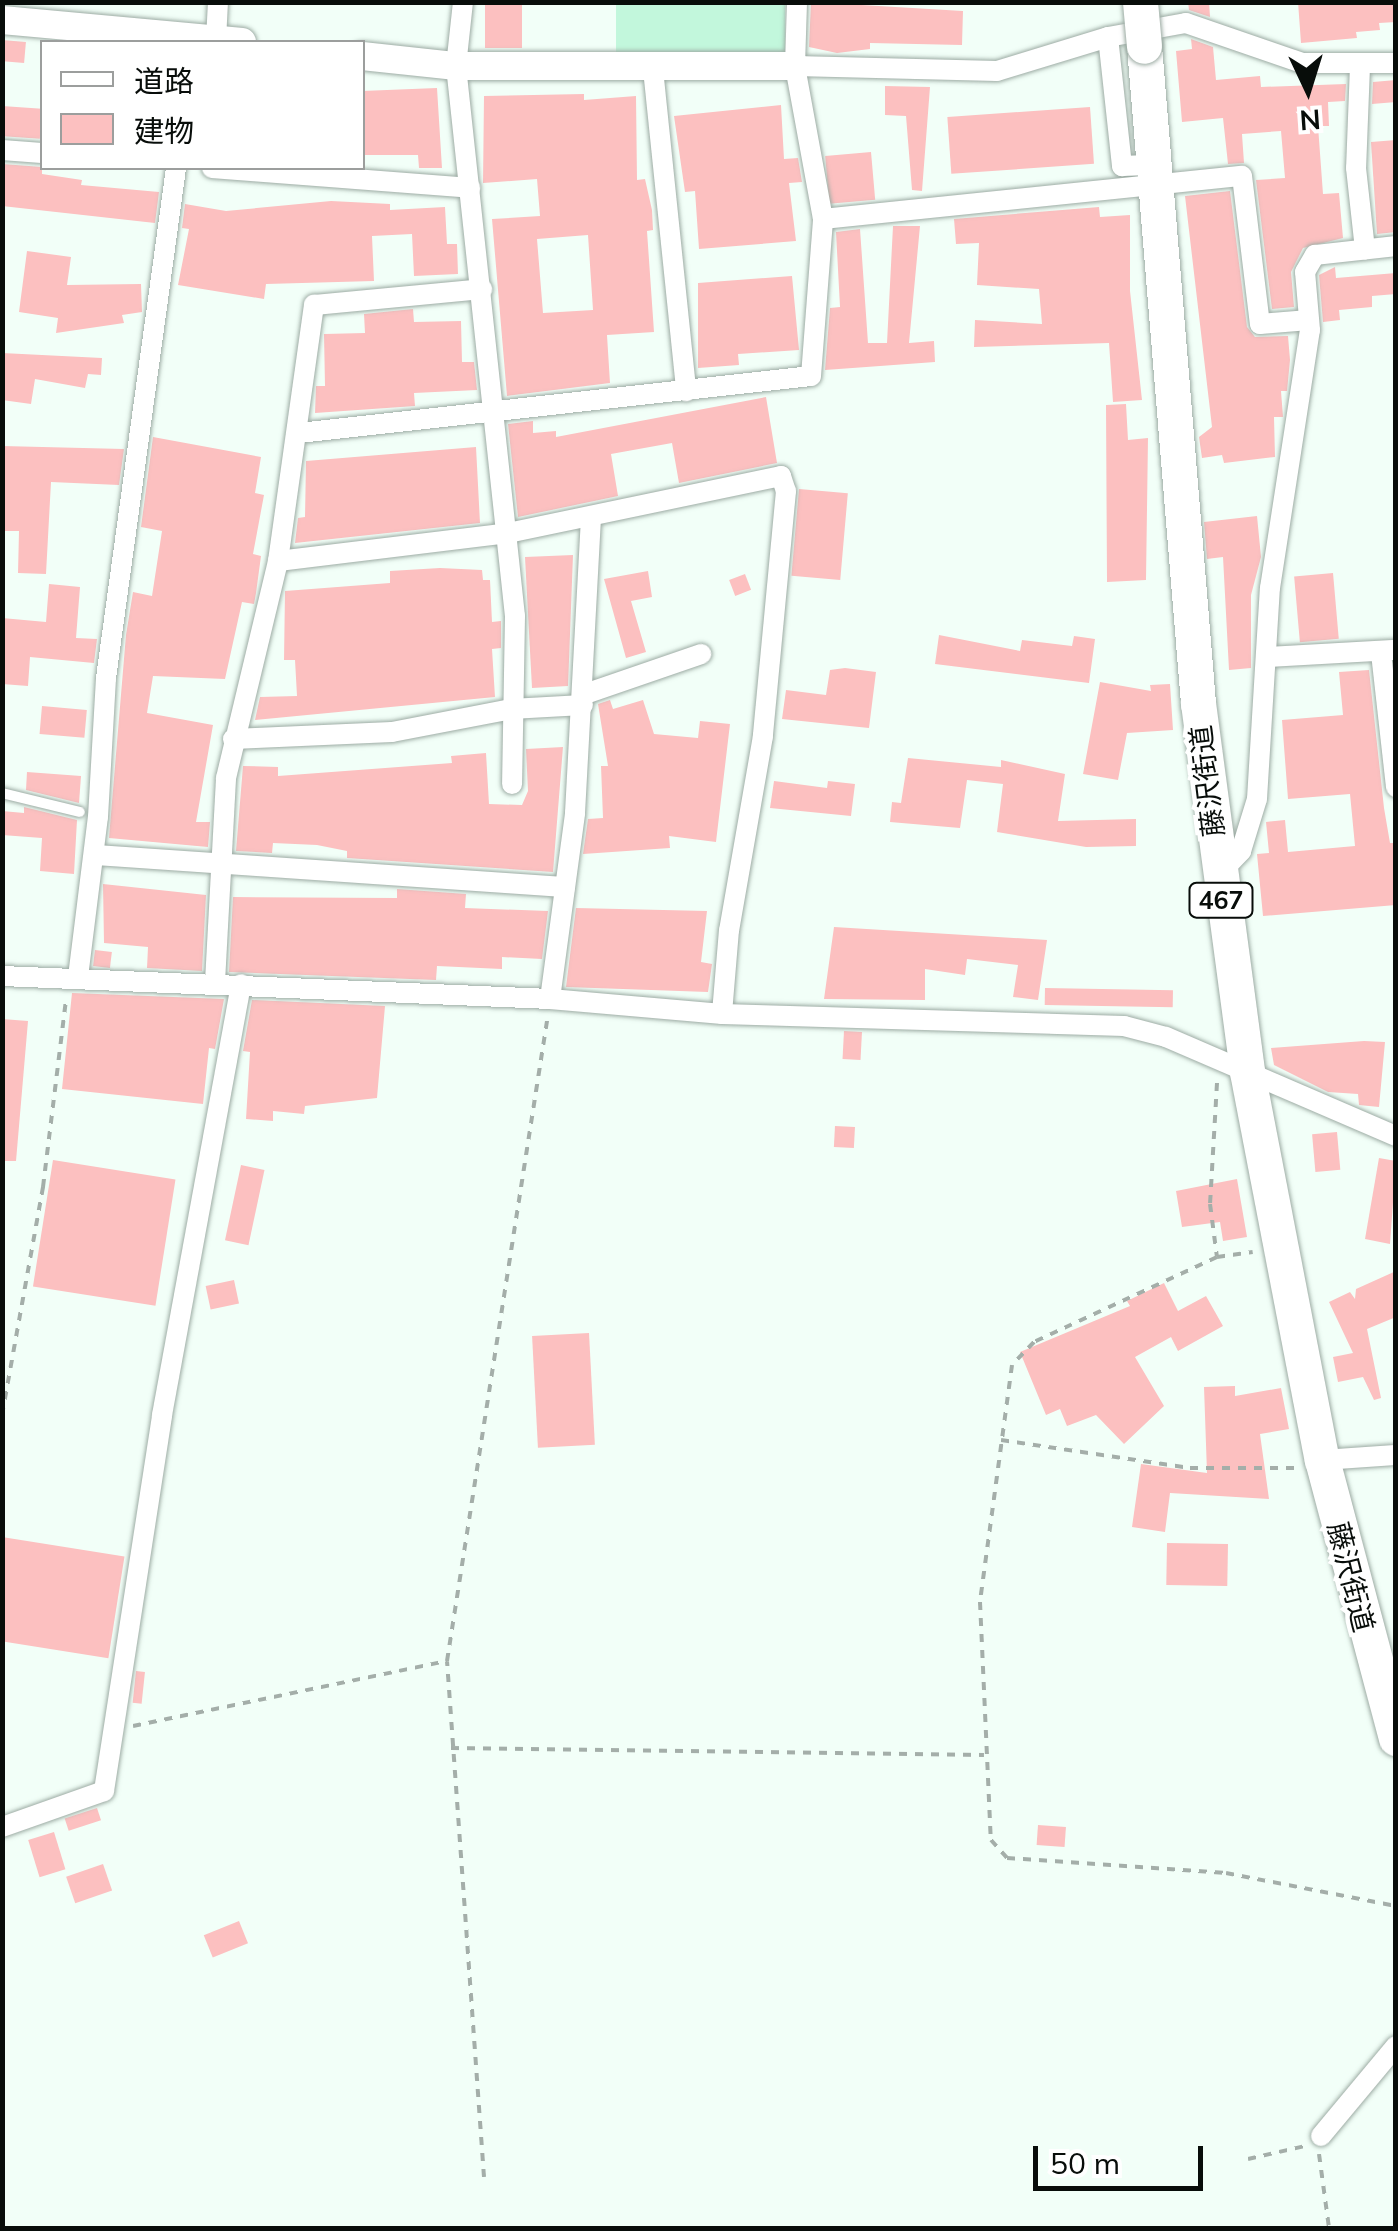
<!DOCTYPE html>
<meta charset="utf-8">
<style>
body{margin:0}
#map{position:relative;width:1398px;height:2231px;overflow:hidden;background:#f2fff8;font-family:Mulish,"Noto Sans JP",sans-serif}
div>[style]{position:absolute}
.green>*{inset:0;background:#c2f7dc;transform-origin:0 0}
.building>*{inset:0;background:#fcc0c0;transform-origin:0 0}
.path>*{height:4px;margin-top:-2px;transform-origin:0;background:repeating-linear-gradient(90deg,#a4aea9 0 8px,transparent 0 16px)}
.roads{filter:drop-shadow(0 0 2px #9daca4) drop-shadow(0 0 2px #9daca4)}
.lane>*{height:10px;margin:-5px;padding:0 5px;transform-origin:5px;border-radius:5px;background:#fff}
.street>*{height:20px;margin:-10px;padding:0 10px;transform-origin:10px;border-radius:10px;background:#fff}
.secondary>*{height:28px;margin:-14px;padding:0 14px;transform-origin:14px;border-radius:14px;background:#fff}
.highway>*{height:35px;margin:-17.5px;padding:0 17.5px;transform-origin:17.5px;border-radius:17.5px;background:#fff}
.bridges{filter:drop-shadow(0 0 2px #9daca4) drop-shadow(0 0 2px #9daca4)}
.highway-bridge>*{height:35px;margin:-17.5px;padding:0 17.5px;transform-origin:17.5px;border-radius:17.5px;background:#fff}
span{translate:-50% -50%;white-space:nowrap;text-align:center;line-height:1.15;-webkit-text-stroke:9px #fff;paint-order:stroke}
.shield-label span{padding:2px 8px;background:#fff;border:2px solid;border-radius:8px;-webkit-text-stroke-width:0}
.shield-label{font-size:25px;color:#080d0a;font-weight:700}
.street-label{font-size:28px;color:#080d0a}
.frame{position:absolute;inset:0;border:5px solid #080d0a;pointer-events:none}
.legend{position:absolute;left:40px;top:40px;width:325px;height:130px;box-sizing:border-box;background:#fff;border:2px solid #9c9e9d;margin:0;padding:12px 18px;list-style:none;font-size:30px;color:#080d0a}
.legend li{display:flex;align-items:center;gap:20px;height:50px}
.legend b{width:50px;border:2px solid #9c9e9d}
.north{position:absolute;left:1258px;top:40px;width:100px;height:100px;-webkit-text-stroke:8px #fff;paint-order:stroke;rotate:176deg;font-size:28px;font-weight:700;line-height:40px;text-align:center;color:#080d0a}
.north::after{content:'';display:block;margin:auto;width:35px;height:45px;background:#080d0a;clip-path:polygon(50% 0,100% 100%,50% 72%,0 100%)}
.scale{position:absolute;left:1033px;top:2146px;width:170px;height:45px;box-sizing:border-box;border:5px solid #080d0a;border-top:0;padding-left:12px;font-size:30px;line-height:35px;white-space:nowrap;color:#080d0a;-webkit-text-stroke:8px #fff;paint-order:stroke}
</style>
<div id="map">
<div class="green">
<div style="left:616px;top:3px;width:169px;height:59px"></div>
</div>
<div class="building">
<div style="left:485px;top:2px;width:37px;height:46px"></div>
<div style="clip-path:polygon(811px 2px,963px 11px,962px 45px,870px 43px,870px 49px,837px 53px,809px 47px)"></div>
<div style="clip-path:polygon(1188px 2px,1209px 2px,1210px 17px,1189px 10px)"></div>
<div style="clip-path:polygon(1298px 2px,1396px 2px,1396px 22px,1379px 23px,1380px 30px,1356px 32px,1357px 38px,1301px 43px)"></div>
<div style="clip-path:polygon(1191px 39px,1213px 47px,1216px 80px,1260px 76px,1261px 87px,1346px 84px,1345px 101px,1328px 102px,1329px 126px,1318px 126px,1323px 194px,1339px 193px,1343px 238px,1303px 248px,1291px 272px,1294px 307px,1272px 309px,1256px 180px,1285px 178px,1281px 131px,1242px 134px,1244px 163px,1228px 164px,1223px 118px,1182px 122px,1176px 51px,1192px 49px)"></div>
<div style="left:2px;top:40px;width:24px;height:21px;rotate:5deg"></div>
<div style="clip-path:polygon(1396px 80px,1396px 102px,1372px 104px,1373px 82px)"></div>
<div style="clip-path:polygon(885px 86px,930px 87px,922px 191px,912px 190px,906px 116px,885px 115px)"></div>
<div style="clip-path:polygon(437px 88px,442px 168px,419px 168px,418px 155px,362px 155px,362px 91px)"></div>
<div style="clip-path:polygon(evenodd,584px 94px,584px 100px,636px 96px,637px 180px,645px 179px,652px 210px,653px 230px,647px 231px,654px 332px,607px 335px,610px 383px,507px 396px,492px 219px,540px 216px,537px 179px,483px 183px,484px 96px,584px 94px,588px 235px,593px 310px,543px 313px,537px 239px,588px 235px)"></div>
<div style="clip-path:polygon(781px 105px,784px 159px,798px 158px,802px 182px,789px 183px,796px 241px,699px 249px,695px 191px,685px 192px,674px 116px)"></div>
<div style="left:2px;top:106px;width:40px;height:30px;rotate:4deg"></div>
<div style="left:1090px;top:107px;width:57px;height:143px;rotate:86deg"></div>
<div style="clip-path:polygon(1396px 140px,1396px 232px,1377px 234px,1371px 142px)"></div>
<div style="left:871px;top:152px;width:48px;height:46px;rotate:85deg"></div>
<div style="clip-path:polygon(2px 164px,42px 167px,42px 174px,82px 180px,81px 185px,159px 192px,155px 223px,2px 206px)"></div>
<div style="clip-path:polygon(1230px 191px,1247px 327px,1255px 337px,1288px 336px,1290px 360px,1287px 391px,1281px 391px,1283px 417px,1274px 417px,1275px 457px,1224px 463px,1222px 455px,1202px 458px,1199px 437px,1212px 427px,1185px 196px)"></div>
<div style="clip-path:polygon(331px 201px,390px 204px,390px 210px,445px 207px,447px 244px,457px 244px,458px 274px,414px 276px,412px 234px,372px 236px,374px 281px,266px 284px,264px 299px,178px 285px,189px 229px,182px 228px,185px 204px,226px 211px)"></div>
<div style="clip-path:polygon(1099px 207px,1100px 217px,1130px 215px,1130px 291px,1142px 400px,1113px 402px,1109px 343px,974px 347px,975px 320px,1042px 324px,1039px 289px,977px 285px,979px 243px,956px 244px,954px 219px)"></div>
<div style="clip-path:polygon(893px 226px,920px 226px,909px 343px,934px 341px,935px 362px,825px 370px,830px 308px,840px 307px,836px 232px,860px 229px,868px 343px,887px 343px)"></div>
<div style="clip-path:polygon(27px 251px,71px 257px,67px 285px,141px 284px,142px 312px,122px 315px,124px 323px,56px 333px,58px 318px,19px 312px)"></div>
<div style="clip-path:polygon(1335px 267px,1336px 278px,1396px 273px,1396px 294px,1372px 296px,1372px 307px,1339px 310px,1340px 320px,1323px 322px,1319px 275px)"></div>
<div style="clip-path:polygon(792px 276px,799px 350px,738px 354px,739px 365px,698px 368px,698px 283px)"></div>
<div style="clip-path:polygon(413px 309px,414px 322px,461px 321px,462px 362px,474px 362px,477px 390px,414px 393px,415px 406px,315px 413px,316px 386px,325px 386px,324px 334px,365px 333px,364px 314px)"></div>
<div style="clip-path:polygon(2px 353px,102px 358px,101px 375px,88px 374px,85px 388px,35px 379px,31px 404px,2px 400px)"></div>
<div style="clip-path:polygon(766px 397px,777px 463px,679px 483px,672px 443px,611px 454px,618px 496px,518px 517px,508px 424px,533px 421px,533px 433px,556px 431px,556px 437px)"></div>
<div style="clip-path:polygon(1126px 404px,1128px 440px,1148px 438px,1146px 580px,1107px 582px,1106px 405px)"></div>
<div style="clip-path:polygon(153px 437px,261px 457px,255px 493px,264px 495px,253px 554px,261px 556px,256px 593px,254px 604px,242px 602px,225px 679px,153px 676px,147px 713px,213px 725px,196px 822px,210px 822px,208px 847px,109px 838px,126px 635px,133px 592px,152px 596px,162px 531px,141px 527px)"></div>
<div style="clip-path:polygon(2px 446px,124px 449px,119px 485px,51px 482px,46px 574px,18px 573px,19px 531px,5px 531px)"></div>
<div style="clip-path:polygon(476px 447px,480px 523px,295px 543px,298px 518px,305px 517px,306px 461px)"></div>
<div style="left:799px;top:489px;width:49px;height:87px;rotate:5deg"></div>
<div style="clip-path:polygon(1257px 516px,1261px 557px,1251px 595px,1251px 668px,1229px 670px,1223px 557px,1207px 559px,1204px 522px)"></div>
<div style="clip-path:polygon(573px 555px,568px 686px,532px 688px,525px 557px)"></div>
<div style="clip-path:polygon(440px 568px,482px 570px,483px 580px,490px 580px,492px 622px,501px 621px,501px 648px,492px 649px,495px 697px,255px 720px,260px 697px,297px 696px,295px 660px,284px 660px,285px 591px,390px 583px,390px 571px)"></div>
<div style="clip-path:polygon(648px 571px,652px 597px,631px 601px,646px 652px,626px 658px,604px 579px)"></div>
<div style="left:1333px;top:573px;width:66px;height:39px;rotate:85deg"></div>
<div style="left:745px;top:574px;width:17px;height:17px;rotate:69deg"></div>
<div style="clip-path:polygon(49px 584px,80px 587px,76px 638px,97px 639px,94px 663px,30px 657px,28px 686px,2px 684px,2px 618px,46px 622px)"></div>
<div style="clip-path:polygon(939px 635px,1020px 651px,1022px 640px,1072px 646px,1074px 636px,1095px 639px,1089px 683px,935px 664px)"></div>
<div style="clip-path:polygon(845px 668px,876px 672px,869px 728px,782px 719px,786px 690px,826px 695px,830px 670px)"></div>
<div style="clip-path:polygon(1369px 670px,1384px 808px,1390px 843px,1396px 843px,1396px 905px,1263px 916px,1257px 854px,1269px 853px,1266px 822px,1285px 820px,1288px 852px,1355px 846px,1350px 794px,1288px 799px,1282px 720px,1343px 715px,1339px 672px)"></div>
<div style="clip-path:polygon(1100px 682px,1151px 691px,1150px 685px,1170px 684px,1173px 730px,1127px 733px,1118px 780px,1083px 774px)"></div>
<div style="clip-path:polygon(610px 700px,613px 709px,643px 700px,654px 734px,698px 738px,700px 721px,730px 724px,716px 842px,669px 836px,670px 848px,583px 854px,588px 819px,603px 818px,601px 766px,608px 766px,598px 704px)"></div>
<div style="left:42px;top:706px;width:45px;height:28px;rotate:5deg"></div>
<div style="clip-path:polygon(563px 747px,553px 872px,347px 858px,347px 851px,317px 845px,273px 843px,272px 853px,236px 851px,243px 766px,278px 767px,278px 776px,452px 763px,451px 756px,486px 753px,489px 804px,522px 805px,528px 791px,526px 749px)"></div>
<div style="clip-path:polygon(908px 758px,1001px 767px,1001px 760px,1065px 774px,1058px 821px,1136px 819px,1136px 846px,1086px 847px,997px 832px,1003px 784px,967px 780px,960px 828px,890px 822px,892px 802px,901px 803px)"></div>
<div style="clip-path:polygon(27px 772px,81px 776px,79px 803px,26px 790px)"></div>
<div style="clip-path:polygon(774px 781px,827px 788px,828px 781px,855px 784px,851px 816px,770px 808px)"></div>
<div style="clip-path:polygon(24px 807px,77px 820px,74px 874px,40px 871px,42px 838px,2px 835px,2px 811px,24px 813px)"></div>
<div style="clip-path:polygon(103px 884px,206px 895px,202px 971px,147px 968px,148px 947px,104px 943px)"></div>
<div style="clip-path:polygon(397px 889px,466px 894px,465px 908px,548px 911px,542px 959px,502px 957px,502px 969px,437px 966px,436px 980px,229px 972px,233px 897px,397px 898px)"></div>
<div style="clip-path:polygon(576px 908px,707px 911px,701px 962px,712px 964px,708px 992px,566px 987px)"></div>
<div style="clip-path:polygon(834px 927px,1047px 940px,1038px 1000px,1013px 997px,1018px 965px,967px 959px,965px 975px,925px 969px,925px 1000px,824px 999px)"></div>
<div style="left:95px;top:950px;width:17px;height:16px;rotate:7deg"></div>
<div style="left:1045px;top:988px;width:128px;height:17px;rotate:1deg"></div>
<div style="clip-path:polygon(72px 993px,224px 999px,215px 1049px,209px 1048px,203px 1104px,62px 1089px)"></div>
<div style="clip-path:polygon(252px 1000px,385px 1006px,377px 1098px,305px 1106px,304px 1114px,273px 1111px,273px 1121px,246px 1119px,250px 1052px,243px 1051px)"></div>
<div style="clip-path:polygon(2px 1019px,28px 1021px,16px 1161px,2px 1161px)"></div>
<div style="left:844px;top:1031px;width:18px;height:28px;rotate:3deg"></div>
<div style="clip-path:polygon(1364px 1041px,1385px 1042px,1379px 1107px,1359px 1105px,1358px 1094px,1328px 1092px,1274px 1065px,1271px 1048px)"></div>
<div style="left:835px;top:1126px;width:20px;height:21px;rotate:3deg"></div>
<div style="left:1337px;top:1132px;width:38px;height:25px;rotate:85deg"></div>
<div style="clip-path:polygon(1379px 1158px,1396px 1161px,1390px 1244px,1365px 1239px)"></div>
<div style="left:53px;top:1160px;width:124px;height:128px;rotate:9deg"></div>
<div style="left:241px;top:1165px;width:24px;height:77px;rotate:12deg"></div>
<div style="clip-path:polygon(1237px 1179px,1247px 1237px,1223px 1241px,1220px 1222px,1182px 1227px,1176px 1191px)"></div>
<div style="clip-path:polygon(1396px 1271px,1396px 1317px,1367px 1329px,1381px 1398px,1374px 1400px,1363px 1377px,1338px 1382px,1333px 1357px,1353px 1353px,1329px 1302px,1350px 1292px,1355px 1299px,1356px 1289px)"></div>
<div style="left:234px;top:1280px;width:24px;height:29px;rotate:78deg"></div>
<div style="clip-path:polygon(1164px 1283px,1178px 1311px,1206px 1296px,1223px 1326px,1178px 1351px,1171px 1337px,1135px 1357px,1164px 1406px,1124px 1444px,1096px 1415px,1067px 1426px,1060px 1409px,1046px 1415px,1020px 1352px,1130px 1306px,1127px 1301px)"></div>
<div style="left:589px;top:1333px;width:112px;height:57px;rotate:87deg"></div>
<div style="clip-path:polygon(1235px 1386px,1235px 1396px,1281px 1388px,1289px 1429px,1260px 1434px,1269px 1499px,1170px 1493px,1165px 1532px,1132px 1527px,1141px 1464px,1207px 1473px,1204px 1387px)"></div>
<div style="left:2px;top:1537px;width:124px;height:103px;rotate:9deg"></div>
<div style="left:1167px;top:1543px;width:61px;height:42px;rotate:1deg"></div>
<div style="left:136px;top:1671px;width:9px;height:32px;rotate:6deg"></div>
<div style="left:97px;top:1808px;width:13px;height:34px;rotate:72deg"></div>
<div style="left:1038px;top:1825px;width:28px;height:20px;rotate:4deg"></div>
<div style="left:54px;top:1832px;width:39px;height:27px;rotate:73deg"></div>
<div style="left:103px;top:1864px;width:28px;height:39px;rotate:71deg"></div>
<div style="left:239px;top:1921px;width:24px;height:38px;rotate:68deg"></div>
</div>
<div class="path">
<div style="left:1217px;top:1083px;width:121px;rotate:93.3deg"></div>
<div style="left:1210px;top:1204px;width:53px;rotate:82.5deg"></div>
<div style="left:1217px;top:1257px;width:36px;rotate:-8deg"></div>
<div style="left:1217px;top:1257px;width:202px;rotate:155.1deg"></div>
<div style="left:1034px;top:1342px;width:32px;rotate:134deg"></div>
<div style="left:1012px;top:1365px;width:239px;rotate:97.7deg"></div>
<div style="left:980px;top:1602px;width:238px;rotate:87.4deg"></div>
<div style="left:991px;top:1840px;width:24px;rotate:48deg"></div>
<div style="left:1007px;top:1858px;width:220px;rotate:3.9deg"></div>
<div style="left:1226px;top:1873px;width:173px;rotate:11deg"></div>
<div style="left:2px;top:1415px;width:232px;rotate:-79.8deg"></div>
<div style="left:43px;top:1187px;width:188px;rotate:-83deg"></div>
<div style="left:1001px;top:1440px;width:191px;rotate:8.4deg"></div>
<div style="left:1190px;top:1468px;width:104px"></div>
<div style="left:133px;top:1726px;width:321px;rotate:-11.7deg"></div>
<div style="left:451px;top:1748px;width:533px;rotate:0.75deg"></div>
<div style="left:1319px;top:2154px;width:75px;rotate:82.3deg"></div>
<div style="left:1248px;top:2159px;width:58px;rotate:-12.8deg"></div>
<div style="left:484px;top:2177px;width:517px;rotate:-94.1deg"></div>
<div style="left:447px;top:1661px;width:648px;rotate:-81.12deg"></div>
</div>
<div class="roads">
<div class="lane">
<div style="left:2px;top:793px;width:80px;rotate:13.7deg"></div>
</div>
<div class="street">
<div style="left:463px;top:2px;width:64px;rotate:96.2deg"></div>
<div style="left:456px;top:66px;width:553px;rotate:83.88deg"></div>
<div style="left:515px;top:616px;width:168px;rotate:91deg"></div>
<div style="left:1108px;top:37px;width:130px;rotate:83.8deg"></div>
<div style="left:1122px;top:166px;width:33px;rotate:-2deg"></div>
<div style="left:216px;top:40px;width:38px;rotate:-87deg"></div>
<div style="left:795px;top:66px;width:202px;rotate:1.4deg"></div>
<div style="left:997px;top:71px;width:116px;rotate:-17deg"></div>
<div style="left:1108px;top:37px;width:79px;rotate:-10.2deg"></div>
<div style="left:1186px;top:23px;width:123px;rotate:19deg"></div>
<div style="left:1302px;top:63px;width:94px"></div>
<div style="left:1360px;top:66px;width:102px;rotate:92.2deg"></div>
<div style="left:1356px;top:168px;width:82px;rotate:83.7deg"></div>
<div style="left:653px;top:69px;width:324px;rotate:84.1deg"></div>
<div style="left:2px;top:150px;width:40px;rotate:4.3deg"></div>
<div style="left:212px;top:168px;width:259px;rotate:4.4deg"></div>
<div style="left:823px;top:219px;width:421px;rotate:-5.9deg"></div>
<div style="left:1242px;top:176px;width:149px;rotate:83.1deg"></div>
<div style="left:1260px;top:324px;width:49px;rotate:-4.7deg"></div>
<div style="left:299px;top:433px;width:515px;rotate:-6.35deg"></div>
<div style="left:811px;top:376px;width:157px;rotate:-85.6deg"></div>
<div style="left:823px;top:219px;width:156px;rotate:-100.4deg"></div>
<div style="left:795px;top:66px;width:64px;rotate:-88.2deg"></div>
<div style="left:278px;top:561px;width:232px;rotate:-6.9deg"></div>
<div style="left:508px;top:533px;width:279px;rotate:-11.8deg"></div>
<div style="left:781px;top:476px;width:16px;rotate:72deg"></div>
<div style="left:786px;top:491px;width:246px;rotate:95.4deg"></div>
<div style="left:763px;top:736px;width:197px;rotate:99.9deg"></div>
<div style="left:729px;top:930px;width:84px;rotate:94.8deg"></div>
<div style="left:1381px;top:653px;width:135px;rotate:83.6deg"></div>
<div style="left:1269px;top:657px;width:127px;rotate:-3.2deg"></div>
<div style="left:585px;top:694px;width:123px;rotate:-19deg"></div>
<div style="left:233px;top:739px;width:159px;rotate:-2.5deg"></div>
<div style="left:392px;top:732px;width:121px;rotate:-10.9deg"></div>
<div style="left:511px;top:709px;width:72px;rotate:-3.2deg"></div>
<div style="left:95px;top:855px;width:471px;rotate:3.9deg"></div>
<div style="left:1219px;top:874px;width:32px;rotate:-46deg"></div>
<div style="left:1241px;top:851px;width:54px;rotate:-72.9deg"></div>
<div style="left:1257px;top:799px;width:211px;rotate:-86.5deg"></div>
<div style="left:1270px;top:588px;width:261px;rotate:-81.2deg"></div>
<div style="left:1310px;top:330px;width:58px;rotate:-94.9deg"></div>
<div style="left:1305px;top:272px;width:20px;rotate:-60deg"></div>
<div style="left:1315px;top:255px;width:81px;rotate:-6.3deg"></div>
<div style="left:2px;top:976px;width:548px;rotate:2.4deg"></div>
<div style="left:550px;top:999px;width:173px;rotate:5deg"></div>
<div style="left:722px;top:1014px;width:402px;rotate:1.7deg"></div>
<div style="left:1124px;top:1026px;width:43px;rotate:14.7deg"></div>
<div style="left:1166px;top:1037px;width:250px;rotate:23.3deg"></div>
<div style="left:78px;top:977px;width:161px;rotate:-82.9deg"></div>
<div style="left:98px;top:817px;width:139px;rotate:-86.7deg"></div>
<div style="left:106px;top:678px;width:515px;rotate:-82.18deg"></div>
<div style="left:215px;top:982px;width:204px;rotate:-86.9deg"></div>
<div style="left:226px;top:778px;width:223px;rotate:-76.5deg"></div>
<div style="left:278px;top:561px;width:259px;rotate:-82deg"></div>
<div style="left:314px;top:305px;width:169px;rotate:-5.4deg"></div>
<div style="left:550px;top:999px;width:188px;rotate:-82.3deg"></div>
<div style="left:575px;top:813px;width:296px;rotate:-86.9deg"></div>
<div style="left:1322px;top:1460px;width:74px;rotate:-3.9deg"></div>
<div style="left:2px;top:1827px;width:108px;rotate:-19.4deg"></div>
<div style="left:104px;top:1791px;width:380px;rotate:-81.2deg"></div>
<div style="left:162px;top:1415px;width:438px;rotate:-79.6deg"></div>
<div style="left:1321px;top:2136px;width:117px;rotate:-50.2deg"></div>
</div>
<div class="secondary">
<div style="left:2px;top:20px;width:241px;rotate:5.2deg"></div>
<div style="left:362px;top:56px;width:95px;rotate:6.1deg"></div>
<div style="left:456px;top:66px;width:339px"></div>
</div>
<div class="highway">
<div style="left:1144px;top:46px;width:659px;rotate:85.3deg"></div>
<div style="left:1198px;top:703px;width:372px;rotate:82.4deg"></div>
<div style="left:1247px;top:1072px;width:395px;rotate:79.1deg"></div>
<div style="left:1322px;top:1460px;width:288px;rotate:75.1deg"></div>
</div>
</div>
<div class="bridges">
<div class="highway-bridge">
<div style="left:1140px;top:2px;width:44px;rotate:84.8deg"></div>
</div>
</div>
<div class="shield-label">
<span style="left:1221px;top:900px">467</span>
</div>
<div class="street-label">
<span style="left:1207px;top:781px;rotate:-97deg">藤沢街道</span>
<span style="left:1351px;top:1577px;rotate:76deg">藤沢街道</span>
</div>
<div class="frame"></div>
<ul class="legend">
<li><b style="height:12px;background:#fff"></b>道路</li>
<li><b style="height:28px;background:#fcc0c0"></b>建物</li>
</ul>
<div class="north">N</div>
<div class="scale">50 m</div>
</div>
